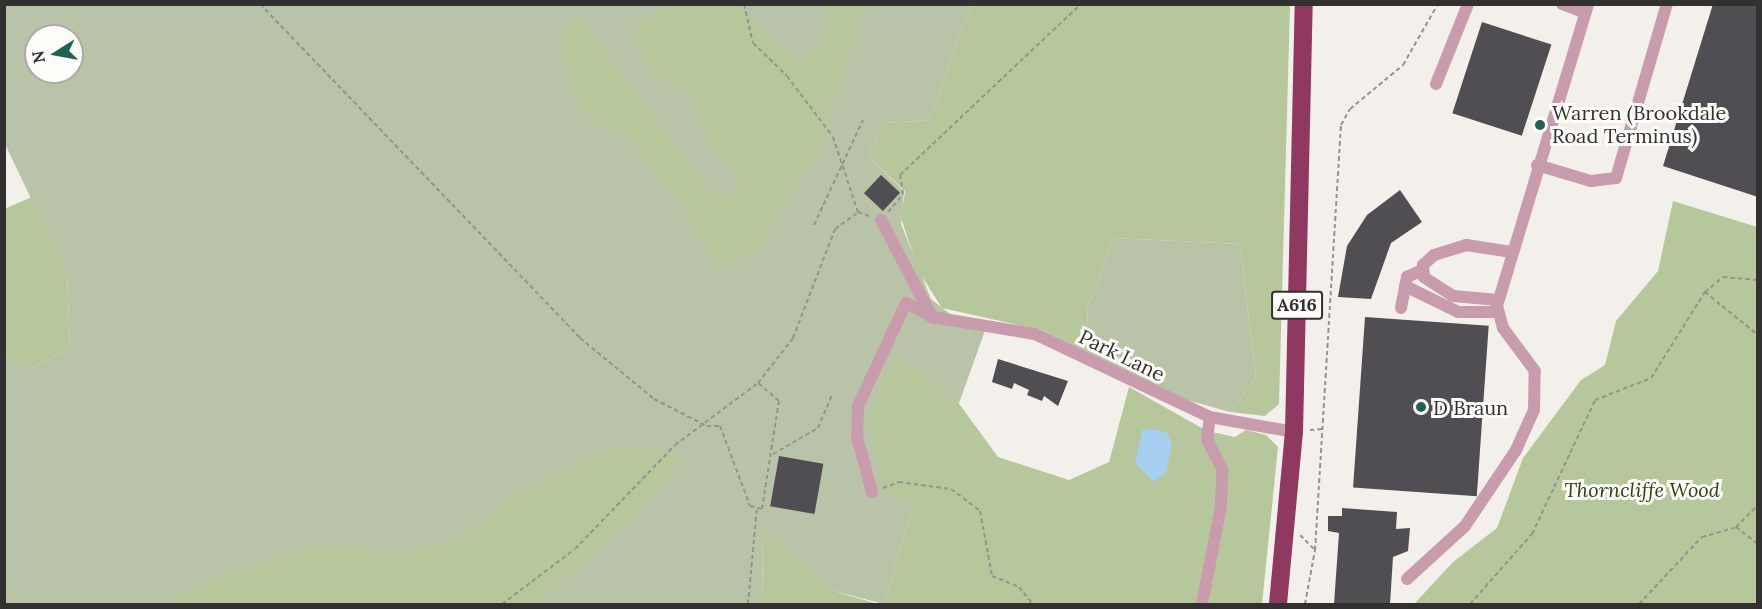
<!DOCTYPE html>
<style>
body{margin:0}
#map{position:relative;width:1762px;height:609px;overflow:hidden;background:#f3f0eb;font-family:Lora,serif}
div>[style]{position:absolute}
.green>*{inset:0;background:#b8c3a7}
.forest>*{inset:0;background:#b6c89b}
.water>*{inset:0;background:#a6cff0}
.building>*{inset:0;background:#504e52;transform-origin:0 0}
.path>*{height:2px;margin-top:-1px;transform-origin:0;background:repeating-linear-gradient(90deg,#95938f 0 4.5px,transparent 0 7.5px)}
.minor>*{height:12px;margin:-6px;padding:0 6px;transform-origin:6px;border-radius:6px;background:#c89cad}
.highway>*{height:18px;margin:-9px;padding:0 9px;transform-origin:9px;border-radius:9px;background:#8f3961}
.dots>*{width:16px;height:16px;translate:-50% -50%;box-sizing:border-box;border:3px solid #fffdfa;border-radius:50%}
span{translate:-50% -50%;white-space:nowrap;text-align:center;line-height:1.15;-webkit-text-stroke:6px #fffdfa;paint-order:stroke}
.shield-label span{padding:2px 4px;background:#fffdfa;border:2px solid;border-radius:4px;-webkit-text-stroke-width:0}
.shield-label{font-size:18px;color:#32312f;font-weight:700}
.poi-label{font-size:20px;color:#32312f}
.left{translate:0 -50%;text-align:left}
.street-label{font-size:20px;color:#32312f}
.park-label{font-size:20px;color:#30400e;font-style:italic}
.frame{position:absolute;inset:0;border:6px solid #32312f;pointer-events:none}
.north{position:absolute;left:24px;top:24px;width:60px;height:60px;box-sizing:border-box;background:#fffdfa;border:2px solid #adaba9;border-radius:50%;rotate:259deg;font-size:16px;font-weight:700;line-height:24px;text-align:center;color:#32312f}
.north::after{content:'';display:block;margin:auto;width:21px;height:27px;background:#1f6354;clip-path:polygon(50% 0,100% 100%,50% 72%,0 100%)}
</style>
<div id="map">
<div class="green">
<div style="clip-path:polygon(evenodd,5px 5px,971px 5px,929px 120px,884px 123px,868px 156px,904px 191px,901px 224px,931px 299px,951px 315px,988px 322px,958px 406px,913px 505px,884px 604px,834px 591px,763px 532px,762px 604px,5px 604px,5px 355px,30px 369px,70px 348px,67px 274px,5px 144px,5px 5px,36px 36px,72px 36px,72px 72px,36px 72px,36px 36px)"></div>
<div style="clip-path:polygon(1114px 238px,1240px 244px,1256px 378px,1230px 412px,1169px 395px,1090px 354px,1087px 308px)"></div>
</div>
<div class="forest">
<div style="clip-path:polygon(666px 4px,736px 5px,801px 62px,821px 46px,828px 5px,865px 5px,818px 155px,778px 213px,762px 252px,718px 267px,680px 203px,626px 135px,598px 128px,579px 105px,565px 71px,564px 25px,580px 20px,715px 198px,737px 192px,739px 175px,707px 143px,690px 95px,654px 74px,630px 32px)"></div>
<div style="clip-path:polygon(971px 5px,1290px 5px,1279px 404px,1265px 416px,1230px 412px,1256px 378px,1240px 244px,1114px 238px,1087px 308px,1090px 354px,1041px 330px,942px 308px,919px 272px,901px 218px,905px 191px,868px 156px,884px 123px,929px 120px)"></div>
<div style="clip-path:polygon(32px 197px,67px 274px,70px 348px,30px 369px,5px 355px,4px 209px)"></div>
<div style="clip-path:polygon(1673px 201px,1757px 227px,1757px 604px,1414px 604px,1453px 562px,1497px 528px,1523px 458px,1581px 380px,1605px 365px,1616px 321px,1658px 271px)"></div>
<div style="clip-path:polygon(896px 353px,960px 405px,998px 457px,1069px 480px,1109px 462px,1129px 387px,1207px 431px,1235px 437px,1246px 430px,1266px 435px,1278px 447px,1262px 604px,884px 604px,913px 505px,885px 492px,867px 417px)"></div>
<div style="clip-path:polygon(652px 447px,683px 460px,626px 525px,537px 604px,168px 604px,170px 598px,237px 571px,317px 546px,407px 552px,454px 541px,515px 496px,611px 448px)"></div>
<div style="clip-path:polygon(763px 531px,834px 591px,878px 604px,762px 604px)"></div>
</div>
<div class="water">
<div style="clip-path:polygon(1143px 429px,1167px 432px,1172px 446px,1166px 472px,1154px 482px,1135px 462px)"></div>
</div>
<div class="building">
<div style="clip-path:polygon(1713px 4px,1758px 4px,1758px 197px,1663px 166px)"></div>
<div style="left:1482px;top:22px;width:73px;height:96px;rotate:18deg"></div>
<div style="left:881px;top:175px;width:26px;height:25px;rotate:43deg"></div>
<div style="clip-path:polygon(1400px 190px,1422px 222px,1391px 243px,1371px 299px,1338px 297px,1347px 246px,1367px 215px)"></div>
<div style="left:1365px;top:317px;width:124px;height:171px;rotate:4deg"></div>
<div style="clip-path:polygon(998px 359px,1068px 381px,1058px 406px,1044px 396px,1042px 401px,1027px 395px,1029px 390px,1014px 383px,1012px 389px,992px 382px)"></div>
<div style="left:779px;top:456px;width:45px;height:51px;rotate:10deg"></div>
<div style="clip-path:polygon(1342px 508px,1397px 512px,1396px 529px,1410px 528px,1408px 551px,1393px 557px,1390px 604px,1334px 604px,1339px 533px,1328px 531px,1328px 516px,1342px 516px)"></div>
</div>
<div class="path">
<div style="left:260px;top:4px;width:463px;rotate:46.2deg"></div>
<div style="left:580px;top:338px;width:96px;rotate:39.5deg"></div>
<div style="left:654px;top:399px;width:59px;rotate:27deg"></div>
<div style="left:707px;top:426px;width:13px"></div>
<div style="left:720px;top:426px;width:85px;rotate:69.4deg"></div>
<div style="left:750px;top:506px;width:12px;rotate:14deg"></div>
<div style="left:762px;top:509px;width:109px;rotate:-81.1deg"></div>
<div style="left:779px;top:401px;width:28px;rotate:-139deg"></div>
<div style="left:744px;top:4px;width:40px;rotate:77deg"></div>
<div style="left:753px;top:43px;width:47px;rotate:44.1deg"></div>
<div style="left:787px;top:76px;width:76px;rotate:53deg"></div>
<div style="left:833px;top:137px;width:79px;rotate:71.6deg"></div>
<div style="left:888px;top:212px;width:23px;rotate:-50deg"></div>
<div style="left:903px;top:194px;width:19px;rotate:-99deg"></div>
<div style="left:900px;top:175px;width:249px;rotate:-43.4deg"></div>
<div style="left:814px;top:225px;width:116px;rotate:-65deg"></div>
<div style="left:1705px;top:292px;width:68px;rotate:39.1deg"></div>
<div style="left:1310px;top:430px;width:13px;rotate:-4deg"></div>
<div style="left:773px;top:454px;width:52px;rotate:-30deg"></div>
<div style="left:818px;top:428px;width:36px;rotate:-67deg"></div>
<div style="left:883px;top:488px;width:17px;rotate:-21deg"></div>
<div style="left:899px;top:482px;width:52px;rotate:7.7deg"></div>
<div style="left:951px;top:489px;width:36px;rotate:37deg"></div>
<div style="left:980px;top:511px;width:66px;rotate:79.5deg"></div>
<div style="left:992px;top:576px;width:29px;rotate:22deg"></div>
<div style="left:1019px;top:587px;width:22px;rotate:51deg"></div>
<div style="left:1736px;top:527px;width:28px;rotate:38deg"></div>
<div style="left:1300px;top:535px;width:21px;rotate:45deg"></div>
<div style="left:502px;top:604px;width:91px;rotate:-37deg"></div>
<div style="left:575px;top:549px;width:144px;rotate:-46.1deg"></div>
<div style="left:675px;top:445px;width:104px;rotate:-36.8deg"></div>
<div style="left:758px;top:383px;width:57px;rotate:-52.1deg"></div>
<div style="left:793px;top:338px;width:117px;rotate:-68.9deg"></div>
<div style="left:835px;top:229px;width:29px;rotate:-36deg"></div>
<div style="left:858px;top:212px;width:12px;rotate:20deg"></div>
<div style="left:748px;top:604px;width:97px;rotate:-84.7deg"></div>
<div style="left:1305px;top:604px;width:55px;rotate:-79.5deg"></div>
<div style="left:1315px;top:550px;width:426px;rotate:-86.5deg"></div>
<div style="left:1341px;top:125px;width:18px;rotate:-61deg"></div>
<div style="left:1350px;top:109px;width:69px;rotate:-39.7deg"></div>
<div style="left:1403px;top:65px;width:70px;rotate:-60.2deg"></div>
<div style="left:1470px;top:604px;width:94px;rotate:-48.5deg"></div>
<div style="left:1532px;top:534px;width:148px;rotate:-64.8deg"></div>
<div style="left:1595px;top:400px;width:60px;rotate:-21.4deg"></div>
<div style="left:1651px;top:378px;width:102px;rotate:-57.9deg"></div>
<div style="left:1705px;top:292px;width:23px;rotate:-40deg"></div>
<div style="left:1723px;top:277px;width:35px;rotate:5deg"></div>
<div style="left:1639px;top:604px;width:92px;rotate:-46.8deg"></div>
<div style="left:1702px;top:537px;width:35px;rotate:-16deg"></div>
<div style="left:1736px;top:527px;width:31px;rotate:-45deg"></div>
</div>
<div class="minor">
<div style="left:1562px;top:4px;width:25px;rotate:21deg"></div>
<div style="left:1436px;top:84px;width:86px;rotate:-68.2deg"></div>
<div style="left:1537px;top:165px;width:56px;rotate:16.5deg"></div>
<div style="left:1591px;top:181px;width:25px;rotate:-7deg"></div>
<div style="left:1616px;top:178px;width:181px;rotate:-73.7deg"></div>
<div style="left:881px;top:220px;width:110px;rotate:62.3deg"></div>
<div style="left:1405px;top:286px;width:59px;rotate:26.1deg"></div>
<div style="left:1458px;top:312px;width:40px"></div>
<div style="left:1498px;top:300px;width:45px;rotate:-174.9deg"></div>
<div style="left:1453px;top:296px;width:35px;rotate:-147deg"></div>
<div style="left:1424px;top:277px;width:12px;rotate:-95deg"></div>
<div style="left:1423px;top:265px;width:15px;rotate:-42deg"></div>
<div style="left:1434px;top:255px;width:34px;rotate:-17deg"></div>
<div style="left:1466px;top:245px;width:46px;rotate:8.8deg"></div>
<div style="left:1401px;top:308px;width:32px;rotate:-79deg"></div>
<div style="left:1407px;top:277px;width:17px;rotate:-25deg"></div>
<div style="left:872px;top:492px;width:57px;rotate:-105.3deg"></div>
<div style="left:857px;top:437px;width:31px;rotate:-88deg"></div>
<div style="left:858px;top:406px;width:114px;rotate:-65deg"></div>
<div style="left:906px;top:303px;width:30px;rotate:28deg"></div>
<div style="left:932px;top:317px;width:104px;rotate:9.4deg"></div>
<div style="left:1035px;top:334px;width:194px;rotate:25.4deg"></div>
<div style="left:1210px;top:417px;width:85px;rotate:10.1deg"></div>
<div style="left:1407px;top:579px;width:79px;rotate:-42.4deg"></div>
<div style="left:1465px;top:526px;width:92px;rotate:-56.1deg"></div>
<div style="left:1516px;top:450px;width:44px;rotate:-65.8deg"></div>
<div style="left:1534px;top:410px;width:39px;rotate:-89deg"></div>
<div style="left:1535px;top:371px;width:54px;rotate:-126.7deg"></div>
<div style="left:1503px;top:328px;width:23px;rotate:-105deg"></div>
<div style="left:1497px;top:306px;width:315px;rotate:-73.2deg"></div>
<div style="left:1202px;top:604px;width:100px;rotate:-79deg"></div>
<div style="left:1221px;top:506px;width:37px;rotate:-88deg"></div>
<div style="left:1222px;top:469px;width:33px;rotate:-117deg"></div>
<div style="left:1207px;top:440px;width:23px;rotate:-83deg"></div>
</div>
<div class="highway">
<div style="left:1278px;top:604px;width:173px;rotate:-84.7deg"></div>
<div style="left:1294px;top:432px;width:428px;rotate:-88.7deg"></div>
</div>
<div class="dots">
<div style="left:1540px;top:125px;background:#1f6354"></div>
<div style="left:1421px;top:407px;background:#1f6354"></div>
</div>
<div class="shield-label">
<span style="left:1297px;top:305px">A616</span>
</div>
<div class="poi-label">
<span class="left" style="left:1552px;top:124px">Warren (Brookdale<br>Road Terminus)</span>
<span class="left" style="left:1433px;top:407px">D Braun</span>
</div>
<div class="street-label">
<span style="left:1122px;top:355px;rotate:26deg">Park Lane</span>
</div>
<div class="park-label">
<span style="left:1642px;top:489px">Thorncliffe Wood</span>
</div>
<div class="frame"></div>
<div class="north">N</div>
</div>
